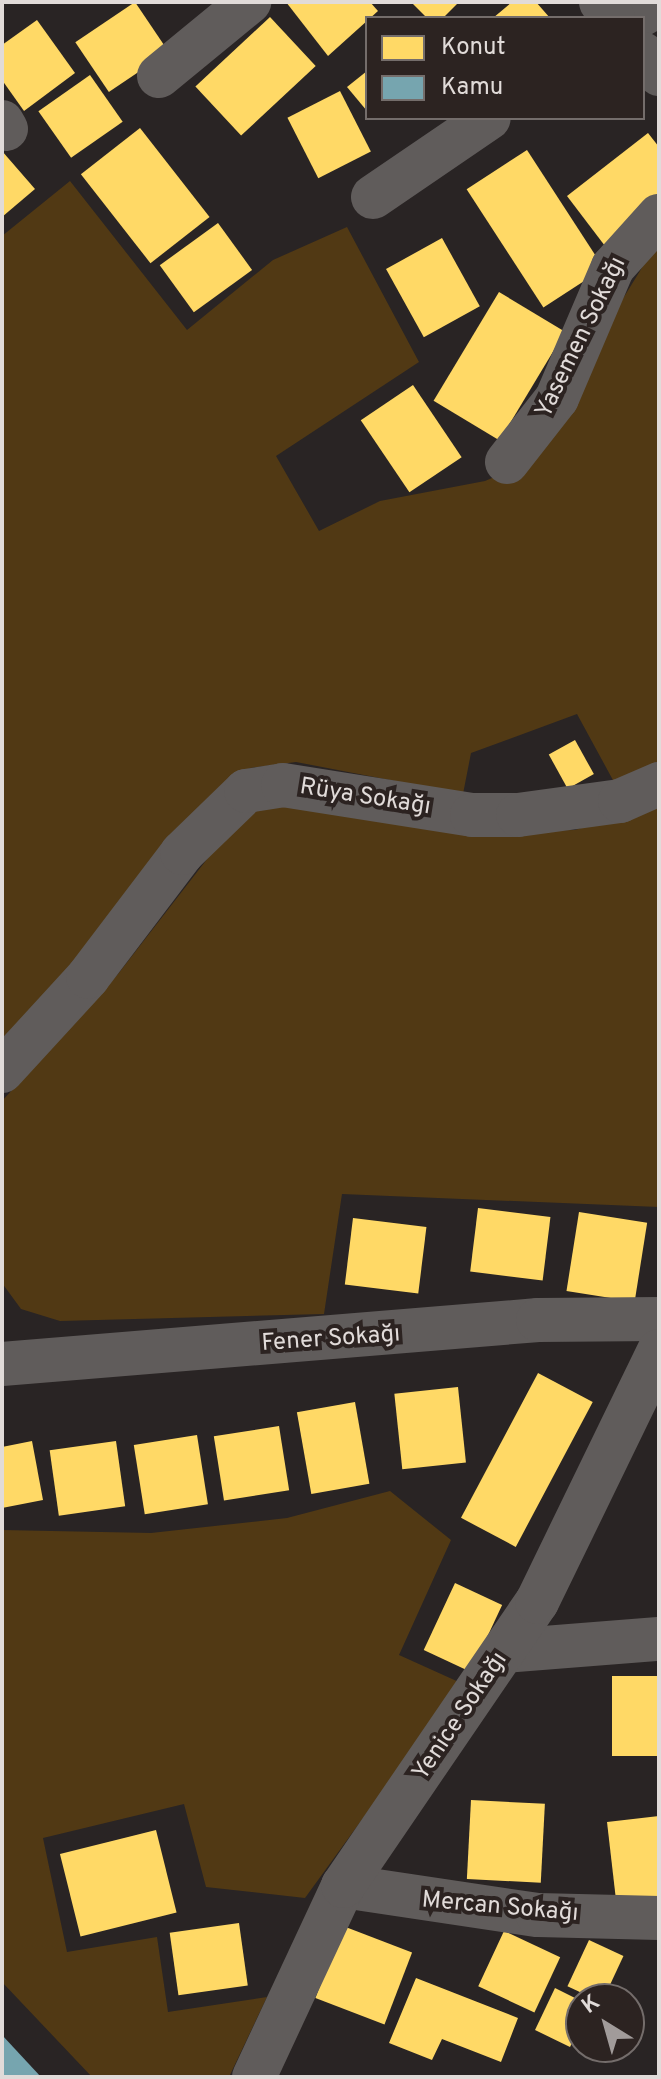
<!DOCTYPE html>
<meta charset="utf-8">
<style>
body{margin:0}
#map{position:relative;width:661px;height:2079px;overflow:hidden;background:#292424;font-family:Overpass,sans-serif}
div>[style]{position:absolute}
.green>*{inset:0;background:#513914}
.homes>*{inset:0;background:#ffd966;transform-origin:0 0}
.public>*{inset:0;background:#76a5af}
.minor>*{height:44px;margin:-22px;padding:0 22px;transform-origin:22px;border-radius:22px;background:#605c5b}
.tertiary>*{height:44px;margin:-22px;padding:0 22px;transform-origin:22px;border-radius:22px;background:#605c5b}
span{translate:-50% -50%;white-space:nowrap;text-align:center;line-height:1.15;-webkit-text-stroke:8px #2c2321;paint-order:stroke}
.street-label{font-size:24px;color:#e1dbd9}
.frame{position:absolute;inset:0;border:4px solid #e1dbd9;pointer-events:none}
.legend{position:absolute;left:365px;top:16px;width:280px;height:104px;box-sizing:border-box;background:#2c2321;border:2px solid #746d6b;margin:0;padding:10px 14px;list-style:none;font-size:24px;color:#e1dbd9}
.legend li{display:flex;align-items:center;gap:16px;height:40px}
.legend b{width:40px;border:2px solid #746d6b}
.north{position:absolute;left:565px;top:1983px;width:80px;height:80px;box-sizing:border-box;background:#2c2321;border:2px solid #746d6b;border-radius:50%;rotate:323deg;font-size:22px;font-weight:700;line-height:32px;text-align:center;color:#e1dbd9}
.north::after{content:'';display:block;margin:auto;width:28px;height:36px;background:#a19b9a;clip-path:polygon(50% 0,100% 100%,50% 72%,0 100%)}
</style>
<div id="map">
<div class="green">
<div style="clip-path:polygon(70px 181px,187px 330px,273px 260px,347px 227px,419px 362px,276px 456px,319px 531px,380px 501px,485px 481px,520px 466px,659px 240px,659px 761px,614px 782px,577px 714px,471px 753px,463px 794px,296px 762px,250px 768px,216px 791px,51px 993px,2px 1040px,2px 236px)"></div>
<div style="clip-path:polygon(659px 802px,659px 1207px,342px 1194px,324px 1314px,60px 1321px,21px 1309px,2px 1283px,2px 1101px,118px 974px,242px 814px,289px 804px,508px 831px,575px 830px)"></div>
<div style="clip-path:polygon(390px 1491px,451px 1540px,399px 1655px,461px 1683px,305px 1898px,206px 1887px,184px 1804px,43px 1838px,67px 1952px,157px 1937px,168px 2012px,267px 1997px,229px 2077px,92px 2077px,2px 1982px,2px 1530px,151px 1533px,287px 1518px)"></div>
</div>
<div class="homes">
<div style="left:135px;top:2px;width:60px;height:72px;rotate:56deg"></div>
<div style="clip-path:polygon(286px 2px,370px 2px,378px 11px,328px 56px)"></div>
<div style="clip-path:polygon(411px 2px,459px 2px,443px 18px,427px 18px)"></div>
<div style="clip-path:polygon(512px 2px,536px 2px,550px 18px,493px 18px)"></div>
<div style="left:270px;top:17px;width:67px;height:102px;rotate:47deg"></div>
<div style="clip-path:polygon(37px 20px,75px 73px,24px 111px,2px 80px,2px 45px)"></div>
<div style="clip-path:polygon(367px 71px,367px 111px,347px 87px)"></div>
<div style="left:90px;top:75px;width:57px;height:63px;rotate:55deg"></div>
<div style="left:340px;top:91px;width:68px;height:59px;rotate:63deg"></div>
<div style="left:140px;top:128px;width:113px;height:75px;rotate:52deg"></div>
<div style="clip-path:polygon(648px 133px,659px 147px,659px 204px,605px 246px,567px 196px)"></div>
<div style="left:527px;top:150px;width:141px;height:72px;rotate:57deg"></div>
<div style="clip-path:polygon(2px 151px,35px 189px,2px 217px)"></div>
<div style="left:218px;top:223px;width:58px;height:72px;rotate:54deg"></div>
<div style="left:442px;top:238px;width:78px;height:64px;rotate:61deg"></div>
<div style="left:499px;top:292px;width:77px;height:127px;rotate:31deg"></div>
<div style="left:413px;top:385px;width:87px;height:63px;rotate:56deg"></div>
<div style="left:575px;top:740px;width:39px;height:30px;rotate:61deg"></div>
<div style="left:478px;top:1208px;width:73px;height:64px;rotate:7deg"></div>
<div style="left:579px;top:1212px;width:69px;height:80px;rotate:9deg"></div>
<div style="left:353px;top:1218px;width:74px;height:67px;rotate:7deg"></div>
<div style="left:538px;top:1373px;width:62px;height:164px;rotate:28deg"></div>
<div style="left:458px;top:1387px;width:76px;height:64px;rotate:84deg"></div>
<div style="left:355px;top:1402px;width:83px;height:59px;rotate:80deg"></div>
<div style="left:279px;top:1426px;width:65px;height:66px;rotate:81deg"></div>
<div style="left:197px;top:1435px;width:70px;height:64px;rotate:81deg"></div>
<div style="clip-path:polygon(32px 1441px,43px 1500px,2px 1508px,2px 1447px)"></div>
<div style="left:116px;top:1441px;width:66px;height:67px;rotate:82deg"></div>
<div style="left:455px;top:1583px;width:52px;height:74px;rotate:25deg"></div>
<div style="left:659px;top:1676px;width:80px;height:47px;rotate:90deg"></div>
<div style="left:471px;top:1800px;width:74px;height:79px;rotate:3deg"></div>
<div style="clip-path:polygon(659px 1816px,659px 1896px,616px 1900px,607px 1822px)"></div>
<div style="left:156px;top:1830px;width:85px;height:99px;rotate:76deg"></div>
<div style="left:239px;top:1923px;width:63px;height:70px;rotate:82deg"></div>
<div style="left:343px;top:1926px;width:74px;height:77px;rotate:21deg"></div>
<div style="left:504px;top:1931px;width:62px;height:61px;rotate:25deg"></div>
<div style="left:589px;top:1940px;width:38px;height:51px;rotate:25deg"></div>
<div style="clip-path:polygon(416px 1978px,518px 2018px,501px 2062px,442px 2039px,432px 2060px,389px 2043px)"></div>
<div style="clip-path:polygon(555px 1988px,581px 2001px,581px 2025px,570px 2047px,535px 2030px)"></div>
</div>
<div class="public">
<div style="clip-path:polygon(2px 2035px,41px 2077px,2px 2077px)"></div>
</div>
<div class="minor">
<div style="left:636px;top:18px;width:27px;rotate:-31deg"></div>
<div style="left:159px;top:76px;width:117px;rotate:-39.4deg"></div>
<div style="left:2px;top:122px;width:8px;rotate:60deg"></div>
<div style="left:373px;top:197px;width:140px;rotate:-34.3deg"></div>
<div style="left:507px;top:462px;width:81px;rotate:-52deg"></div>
<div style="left:557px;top:398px;width:142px;rotate:-66.9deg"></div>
<div style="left:613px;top:267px;width:69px;rotate:-48deg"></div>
<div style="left:2px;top:1071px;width:127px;rotate:-47.5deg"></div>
<div style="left:88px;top:977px;width:156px;rotate:-52.8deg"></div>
<div style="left:182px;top:853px;width:89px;rotate:-44.1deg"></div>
<div style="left:246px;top:791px;width:37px;rotate:-9deg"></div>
<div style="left:283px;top:785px;width:191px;rotate:9deg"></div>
<div style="left:472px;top:815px;width:46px"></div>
<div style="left:518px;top:815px;width:103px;rotate:-7.8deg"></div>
<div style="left:620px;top:801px;width:43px;rotate:-23.6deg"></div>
<div style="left:2px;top:1364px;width:538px;rotate:-4.69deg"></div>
<div style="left:538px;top:1320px;width:121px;rotate:-0.5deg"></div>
<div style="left:505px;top:1651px;width:154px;rotate:-4.5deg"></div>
<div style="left:343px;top:1886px;width:197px;rotate:8.5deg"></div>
<div style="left:538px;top:1915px;width:121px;rotate:1.4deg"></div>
<div style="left:254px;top:2077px;width:211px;rotate:-65deg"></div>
<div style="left:343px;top:1886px;width:344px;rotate:-55.7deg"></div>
<div style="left:537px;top:1602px;width:279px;rotate:-64.1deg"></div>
</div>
<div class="tertiary">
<div style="left:601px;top:2px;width:20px;rotate:53deg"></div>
<div style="left:643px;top:54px;width:26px;rotate:51deg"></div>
</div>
<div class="street-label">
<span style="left:582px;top:338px;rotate:-64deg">Yasemen Sokağı</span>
<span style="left:365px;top:798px;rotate:9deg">Rüya Sokağı</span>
<span style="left:331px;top:1340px;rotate:-4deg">Fener Sokağı</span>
<span style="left:461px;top:1717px;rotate:-56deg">Yenice Sokağı</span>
<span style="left:500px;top:1908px;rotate:5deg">Mercan Sokağı</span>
</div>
<div class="frame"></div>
<ul class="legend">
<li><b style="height:22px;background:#ffd966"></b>Konut</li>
<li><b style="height:22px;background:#76a5af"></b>Kamu</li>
</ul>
<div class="north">K</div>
</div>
